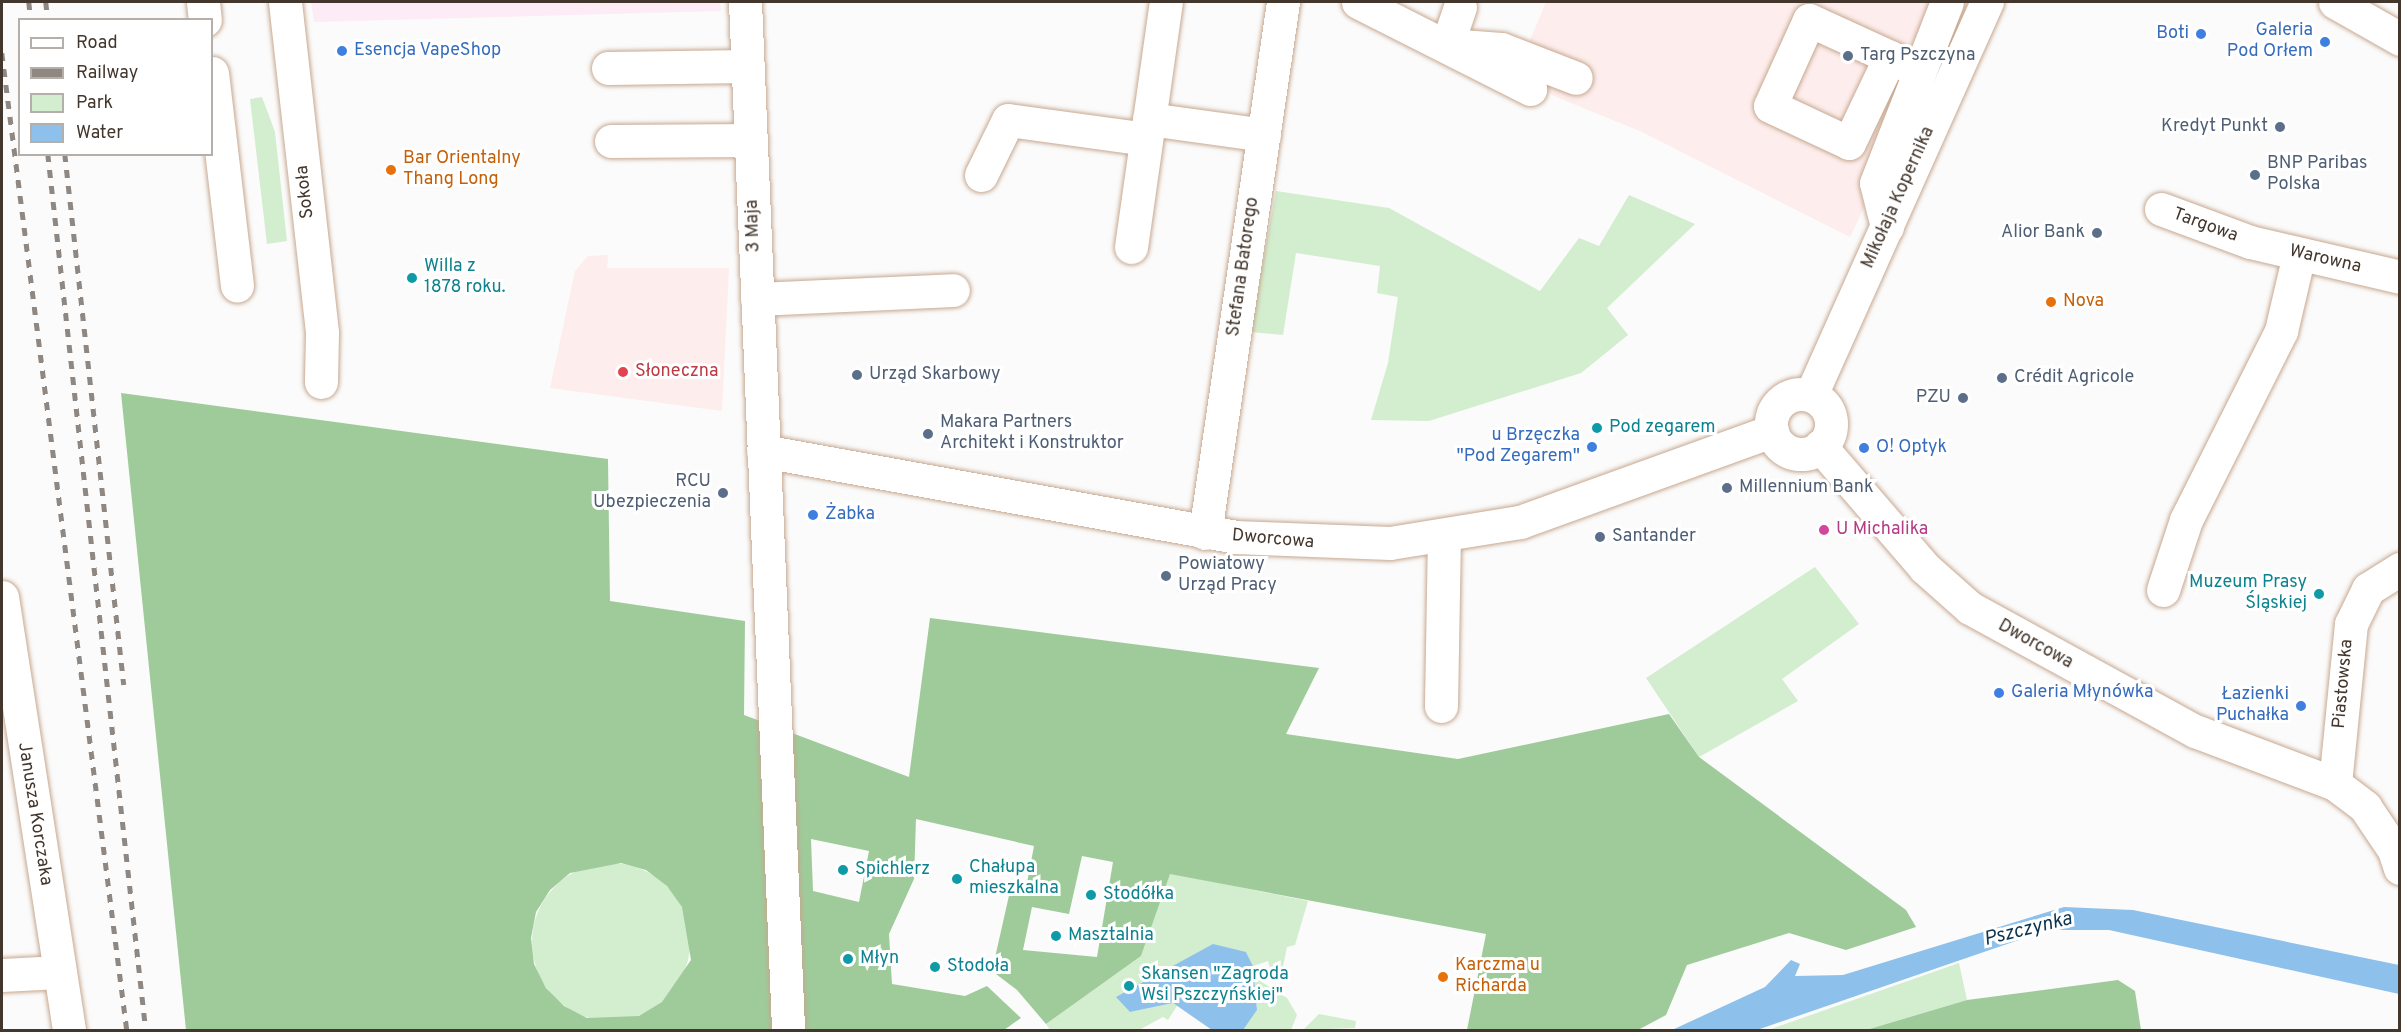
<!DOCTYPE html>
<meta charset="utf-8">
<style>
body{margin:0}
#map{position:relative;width:2401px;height:1032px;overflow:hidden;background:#fbfbfb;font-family:Overpass,sans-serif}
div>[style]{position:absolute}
.commercial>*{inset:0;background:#fdedec}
.education>*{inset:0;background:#fdebf5}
.green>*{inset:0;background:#d2eece}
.round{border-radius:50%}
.forest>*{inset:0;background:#9fcb9a}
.water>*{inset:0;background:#8dc1ec}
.roads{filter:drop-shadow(0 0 2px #c7a890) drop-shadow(0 0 2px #c7a890)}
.minor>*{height:33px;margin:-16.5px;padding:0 16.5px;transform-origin:16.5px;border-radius:16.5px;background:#fff}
.minor>.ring{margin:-16.5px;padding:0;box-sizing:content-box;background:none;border:33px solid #fff;border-radius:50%}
.rail>*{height:4.5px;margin-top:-2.25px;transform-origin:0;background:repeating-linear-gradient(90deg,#8f8781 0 8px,transparent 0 16px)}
.dots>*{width:16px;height:16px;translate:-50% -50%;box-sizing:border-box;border:3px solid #fff;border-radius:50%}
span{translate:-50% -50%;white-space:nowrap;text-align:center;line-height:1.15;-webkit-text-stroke:6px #fff;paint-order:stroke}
.shop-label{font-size:18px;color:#366cbe}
.right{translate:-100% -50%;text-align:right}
.left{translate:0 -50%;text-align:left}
.service-label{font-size:18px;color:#4e5e75}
.food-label{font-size:18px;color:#c56008}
.street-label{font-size:18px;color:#43362c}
.culture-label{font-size:18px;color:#0d838f}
.health-label{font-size:18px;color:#be3a42}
.hotel-label{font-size:18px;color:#b23c85}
.water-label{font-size:20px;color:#0c3551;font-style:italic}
.frame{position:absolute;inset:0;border:3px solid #43362c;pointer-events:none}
.legend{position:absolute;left:18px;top:18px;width:195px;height:138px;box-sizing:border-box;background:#fff;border:2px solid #b4afab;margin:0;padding:8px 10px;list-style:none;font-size:18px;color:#43362c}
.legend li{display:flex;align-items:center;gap:12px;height:30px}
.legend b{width:30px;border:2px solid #b4afab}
</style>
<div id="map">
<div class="commercial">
<div style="clip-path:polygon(1546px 2px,1961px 2px,1850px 237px,1642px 132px,1554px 96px,1517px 71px)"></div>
<div style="clip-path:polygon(608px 255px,607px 268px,729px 268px,722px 411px,550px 388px,575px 271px,588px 256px)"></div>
</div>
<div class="education">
<div style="clip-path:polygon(311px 2px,720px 2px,721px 11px,314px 22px)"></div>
</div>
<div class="green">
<div style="clip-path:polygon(262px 97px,275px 132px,287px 241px,267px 244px,250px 99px)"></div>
<div style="clip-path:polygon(1276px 191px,1389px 208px,1540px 291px,1579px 238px,1599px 246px,1629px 195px,1695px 224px,1607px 308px,1628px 335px,1581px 373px,1429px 421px,1371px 420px,1388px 363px,1398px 297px,1377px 293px,1380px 266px,1296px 253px,1283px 335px,1250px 332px)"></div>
<div style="clip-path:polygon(1815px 567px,1859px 624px,1782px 679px,1798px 701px,1699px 757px,1646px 678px)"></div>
<div class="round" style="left:532px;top:863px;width:158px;height:158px"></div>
<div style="clip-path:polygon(1170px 873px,1308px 901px,1295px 945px,1287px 947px,1280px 981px,1273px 979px,1268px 961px,1253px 966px,1246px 952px,1130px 1012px,1173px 1003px,1177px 1006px,1168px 1020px,1163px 1017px,1139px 1030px,1050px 1030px,1046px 1024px,1141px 956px)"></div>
<div style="clip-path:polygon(1959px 963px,1967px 1000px,1866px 1030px,1768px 1030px)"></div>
<div style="clip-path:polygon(1254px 977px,1287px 998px,1297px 1015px,1291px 1030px,1241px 1030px,1257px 1010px)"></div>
<div style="clip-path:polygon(1319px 1014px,1356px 1021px,1355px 1028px,1303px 1030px)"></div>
</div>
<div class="forest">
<div style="clip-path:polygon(evenodd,121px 393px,608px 459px,610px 601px,745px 621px,744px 715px,909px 777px,930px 618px,1319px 668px,1286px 734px,1458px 759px,1669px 714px,1699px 757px,1906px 910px,1916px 927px,1846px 950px,1789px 933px,1687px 965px,1666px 1015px,1638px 1030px,1467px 1030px,1486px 934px,1170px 874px,1141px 956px,1046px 1024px,1017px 990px,992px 971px,1010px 891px,1025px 893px,1034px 846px,916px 819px,914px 879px,889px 934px,892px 984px,965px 996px,987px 986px,1021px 1018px,1004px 1030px,186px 1030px,121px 393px,811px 839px,869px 851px,859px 902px,813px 891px,811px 839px,121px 393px,1082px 856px,1113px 862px,1097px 957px,1023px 950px,1032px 907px,1069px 914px,1082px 856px,121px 393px,621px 863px,646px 870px,667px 886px,682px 907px,691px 960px,662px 1002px,639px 1016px,587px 1018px,564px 1006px,546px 988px,534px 964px,531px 938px,536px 912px,550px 890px,570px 873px,621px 863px)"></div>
<div style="clip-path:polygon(2118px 980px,2135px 991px,2141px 1030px,1866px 1030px,1967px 1000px)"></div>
</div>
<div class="water">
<div style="clip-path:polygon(2064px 907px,2133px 910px,2399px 965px,2399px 994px,2109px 930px,2048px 930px,1757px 1030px,1672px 1030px,1765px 987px,1791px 960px,1800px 964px,1795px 976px,1843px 975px)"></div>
<div style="clip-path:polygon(1213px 944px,1246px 952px,1253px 966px,1257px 1010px,1243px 1030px,1212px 1030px,1173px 1003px,1130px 1012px,1116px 997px)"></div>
</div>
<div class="roads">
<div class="minor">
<div style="left:203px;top:2px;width:18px;rotate:84deg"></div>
<div style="left:285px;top:2px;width:333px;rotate:83.6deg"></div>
<div style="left:322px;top:333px;width:49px;rotate:91.2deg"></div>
<div style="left:745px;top:2px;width:1029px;rotate:87.6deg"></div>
<div style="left:1358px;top:2px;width:193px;rotate:26.8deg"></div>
<div style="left:2335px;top:2px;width:75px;rotate:29.6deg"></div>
<div style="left:1460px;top:7px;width:40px;rotate:108.9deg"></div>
<div style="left:1447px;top:45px;width:54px;rotate:4.2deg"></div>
<div style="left:1501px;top:49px;width:80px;rotate:21.1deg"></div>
<div style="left:1890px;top:57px;width:89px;rotate:-155.4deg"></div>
<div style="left:1809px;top:20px;width:94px;rotate:114.4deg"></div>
<div style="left:1770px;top:106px;width:87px;rotate:25.1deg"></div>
<div style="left:1849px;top:143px;width:95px;rotate:-64.5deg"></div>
<div style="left:1890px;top:57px;width:30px;rotate:26deg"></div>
<div style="left:608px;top:68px;width:140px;rotate:-0.8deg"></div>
<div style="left:212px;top:73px;width:214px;rotate:83.3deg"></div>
<div style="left:1149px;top:119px;width:116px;rotate:7.9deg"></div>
<div style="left:611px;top:141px;width:140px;rotate:-0.4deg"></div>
<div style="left:981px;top:175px;width:61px;rotate:-63.9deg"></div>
<div style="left:1008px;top:120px;width:139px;rotate:7.8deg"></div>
<div style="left:2161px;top:209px;width:95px;rotate:20.3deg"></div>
<div style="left:2250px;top:242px;width:154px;rotate:13.1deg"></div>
<div style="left:1887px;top:227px;width:45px;rotate:-104deg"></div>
<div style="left:1876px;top:183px;width:194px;rotate:-68.6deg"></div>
<div style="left:1131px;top:247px;width:247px;rotate:-81.9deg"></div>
<div style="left:757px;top:299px;width:196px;rotate:-2.6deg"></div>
<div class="ring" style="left:1771px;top:394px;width:27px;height:27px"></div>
<div style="left:1811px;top:395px;width:431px;rotate:-65.9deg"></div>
<div style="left:1820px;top:446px;width:161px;rotate:49.3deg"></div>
<div style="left:1925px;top:568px;width:60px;rotate:41.6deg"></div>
<div style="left:1970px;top:608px;width:256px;rotate:28.7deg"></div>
<div style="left:2195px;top:731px;width:150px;rotate:20.7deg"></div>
<div style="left:2335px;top:784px;width:38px;rotate:37deg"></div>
<div style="left:2365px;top:807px;width:52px;rotate:56deg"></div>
<div style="left:2394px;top:850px;width:19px;rotate:72deg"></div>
<div style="left:763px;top:451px;width:480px;rotate:10.3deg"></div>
<div style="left:1235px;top:537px;width:155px;rotate:2.2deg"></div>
<div style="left:1390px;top:543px;width:132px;rotate:-9.2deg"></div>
<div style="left:1520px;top:522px;width:268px;rotate:-19.9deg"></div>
<div style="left:1205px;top:533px;width:537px;rotate:-81.64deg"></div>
<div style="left:2163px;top:590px;width:74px;rotate:-71.8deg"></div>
<div style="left:2186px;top:520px;width:212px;rotate:-63.3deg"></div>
<div style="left:2281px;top:331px;width:79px;rotate:-76.8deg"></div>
<div style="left:2px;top:597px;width:438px;rotate:81.2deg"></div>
<div style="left:1441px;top:706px;width:168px;rotate:-89deg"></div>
<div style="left:2335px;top:784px;width:161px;rotate:-84.3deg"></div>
<div style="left:2351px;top:624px;width:39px;rotate:-64deg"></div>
<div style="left:2368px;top:589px;width:38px;rotate:-32deg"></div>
<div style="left:2px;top:975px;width:57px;rotate:-3deg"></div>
</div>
</div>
<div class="rail">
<div style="left:29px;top:2px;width:18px;rotate:84deg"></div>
<div style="left:46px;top:2px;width:18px;rotate:84deg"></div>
<div style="left:2px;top:53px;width:985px;rotate:82.71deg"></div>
<div style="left:48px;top:154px;width:881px;rotate:83.62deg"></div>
<div style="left:65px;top:154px;width:534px;rotate:83.66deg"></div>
</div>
<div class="dots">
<div style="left:2201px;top:34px;background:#3f7fe0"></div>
<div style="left:2325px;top:42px;background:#3f7fe0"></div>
<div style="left:342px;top:51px;background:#3f7fe0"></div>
<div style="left:1848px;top:56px;background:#5c6f8a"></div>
<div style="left:2280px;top:127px;background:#5c6f8a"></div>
<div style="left:391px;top:170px;background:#e8710a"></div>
<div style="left:2255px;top:175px;background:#5c6f8a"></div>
<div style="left:2097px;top:233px;background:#5c6f8a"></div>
<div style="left:412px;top:278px;background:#0f9aa8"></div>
<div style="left:2051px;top:302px;background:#e8710a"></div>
<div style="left:623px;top:372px;background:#e0444e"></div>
<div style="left:857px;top:375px;background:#5c6f8a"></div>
<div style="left:2002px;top:378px;background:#5c6f8a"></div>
<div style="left:1963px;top:398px;background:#5c6f8a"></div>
<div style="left:1597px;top:428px;background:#0f9aa8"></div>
<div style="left:928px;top:434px;background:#5c6f8a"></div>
<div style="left:1592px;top:447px;background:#3f7fe0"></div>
<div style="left:1864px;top:448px;background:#3f7fe0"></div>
<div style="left:1727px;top:488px;background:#5c6f8a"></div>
<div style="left:723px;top:493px;background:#5c6f8a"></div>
<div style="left:813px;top:515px;background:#3f7fe0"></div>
<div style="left:1824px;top:530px;background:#d1479c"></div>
<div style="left:1600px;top:537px;background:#5c6f8a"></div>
<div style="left:1166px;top:576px;background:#5c6f8a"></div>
<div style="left:2319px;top:594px;background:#0f9aa8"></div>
<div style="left:1999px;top:693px;background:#3f7fe0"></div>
<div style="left:2301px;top:706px;background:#3f7fe0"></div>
<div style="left:843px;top:870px;background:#0f9aa8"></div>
<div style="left:957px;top:879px;background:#0f9aa8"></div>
<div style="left:1091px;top:895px;background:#0f9aa8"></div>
<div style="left:1056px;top:936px;background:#0f9aa8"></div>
<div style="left:848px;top:959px;background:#0f9aa8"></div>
<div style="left:935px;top:967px;background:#0f9aa8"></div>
<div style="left:1443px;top:977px;background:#e8710a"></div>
<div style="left:1129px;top:986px;background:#0f9aa8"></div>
</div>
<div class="shop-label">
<span class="right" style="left:2313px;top:42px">Galeria<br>Pod Orłem</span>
<span class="right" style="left:2189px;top:34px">Boti</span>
<span class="left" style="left:354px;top:51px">Esencja VapeShop</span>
<span class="right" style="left:1580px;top:447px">u Brzęczka<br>"Pod Zegarem"</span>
<span class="left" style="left:1876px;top:448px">O! Optyk</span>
<span class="left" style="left:825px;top:515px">Żabka</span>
<span class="left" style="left:2011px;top:693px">Galeria Młynówka</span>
<span class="right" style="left:2289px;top:706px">Łazienki<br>Puchałka</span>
</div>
<div class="service-label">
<span class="left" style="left:1860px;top:56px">Targ Pszczyna</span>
<span class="right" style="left:2268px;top:127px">Kredyt Punkt</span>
<span class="left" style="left:2267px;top:175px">BNP Paribas<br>Polska</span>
<span class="right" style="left:2085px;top:233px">Alior Bank</span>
<span class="left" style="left:869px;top:375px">Urząd Skarbowy</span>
<span class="left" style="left:2014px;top:378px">Crédit Agricole</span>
<span class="right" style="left:1951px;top:398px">PZU</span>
<span class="left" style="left:940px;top:434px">Makara Partners<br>Architekt i Konstruktor</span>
<span class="right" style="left:711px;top:493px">RCU<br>Ubezpieczenia</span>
<span class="left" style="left:1739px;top:488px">Millennium Bank</span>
<span class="left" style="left:1612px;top:537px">Santander</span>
<span class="left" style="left:1178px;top:576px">Powiatowy<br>Urząd Pracy</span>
</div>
<div class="food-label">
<span class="left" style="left:403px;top:170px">Bar Orientalny<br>Thang Long</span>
<span class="left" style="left:2063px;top:302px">Nova</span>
<span class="left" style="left:1455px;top:977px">Karczma u<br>Richarda</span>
</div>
<div class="street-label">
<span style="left:306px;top:192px;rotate:-96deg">Sokoła</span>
<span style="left:1899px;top:198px;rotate:-66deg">Mikołaja Kopernika</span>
<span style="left:754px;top:226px;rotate:-92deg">3 Maja</span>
<span style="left:2205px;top:226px;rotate:20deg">Targowa</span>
<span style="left:2325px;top:260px;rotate:13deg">Warowna</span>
<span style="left:1244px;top:267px;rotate:-82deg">Stefana Batorego</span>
<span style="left:1273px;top:540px;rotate:5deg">Dworcowa</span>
<span style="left:2035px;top:645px;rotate:29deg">Dworcowa</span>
<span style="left:2344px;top:684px;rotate:-85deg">Piastowska</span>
<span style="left:34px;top:814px;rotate:81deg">Janusza Korczaka</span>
</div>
<div class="culture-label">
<span class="left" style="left:424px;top:278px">Willa z<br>1878 roku.</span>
<span class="left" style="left:1609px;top:428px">Pod zegarem</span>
<span class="right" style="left:2307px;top:594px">Muzeum Prasy<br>Śląskiej</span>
<span class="left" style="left:969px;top:879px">Chałupa<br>mieszkalna</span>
<span class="left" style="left:855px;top:870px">Spichlerz</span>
<span class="left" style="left:1103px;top:895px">Stodółka</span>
<span class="left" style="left:1068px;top:936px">Masztalnia</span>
<span class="left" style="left:860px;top:959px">Młyn</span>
<span class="left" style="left:947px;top:967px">Stodoła</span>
<span class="left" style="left:1141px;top:986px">Skansen "Zagroda<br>Wsi Pszczyńskiej"</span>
</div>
<div class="health-label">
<span class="left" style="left:635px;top:372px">Słoneczna</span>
</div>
<div class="hotel-label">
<span class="left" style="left:1836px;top:530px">U Michalika</span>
</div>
<div class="water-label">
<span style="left:2028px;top:930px;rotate:-14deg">Pszczynka</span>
</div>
<div class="frame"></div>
<ul class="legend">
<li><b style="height:8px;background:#fff"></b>Road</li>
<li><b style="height:8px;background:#8f8781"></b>Railway</li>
<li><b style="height:16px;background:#d2eece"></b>Park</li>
<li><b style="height:16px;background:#8dc1ec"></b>Water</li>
</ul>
</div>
